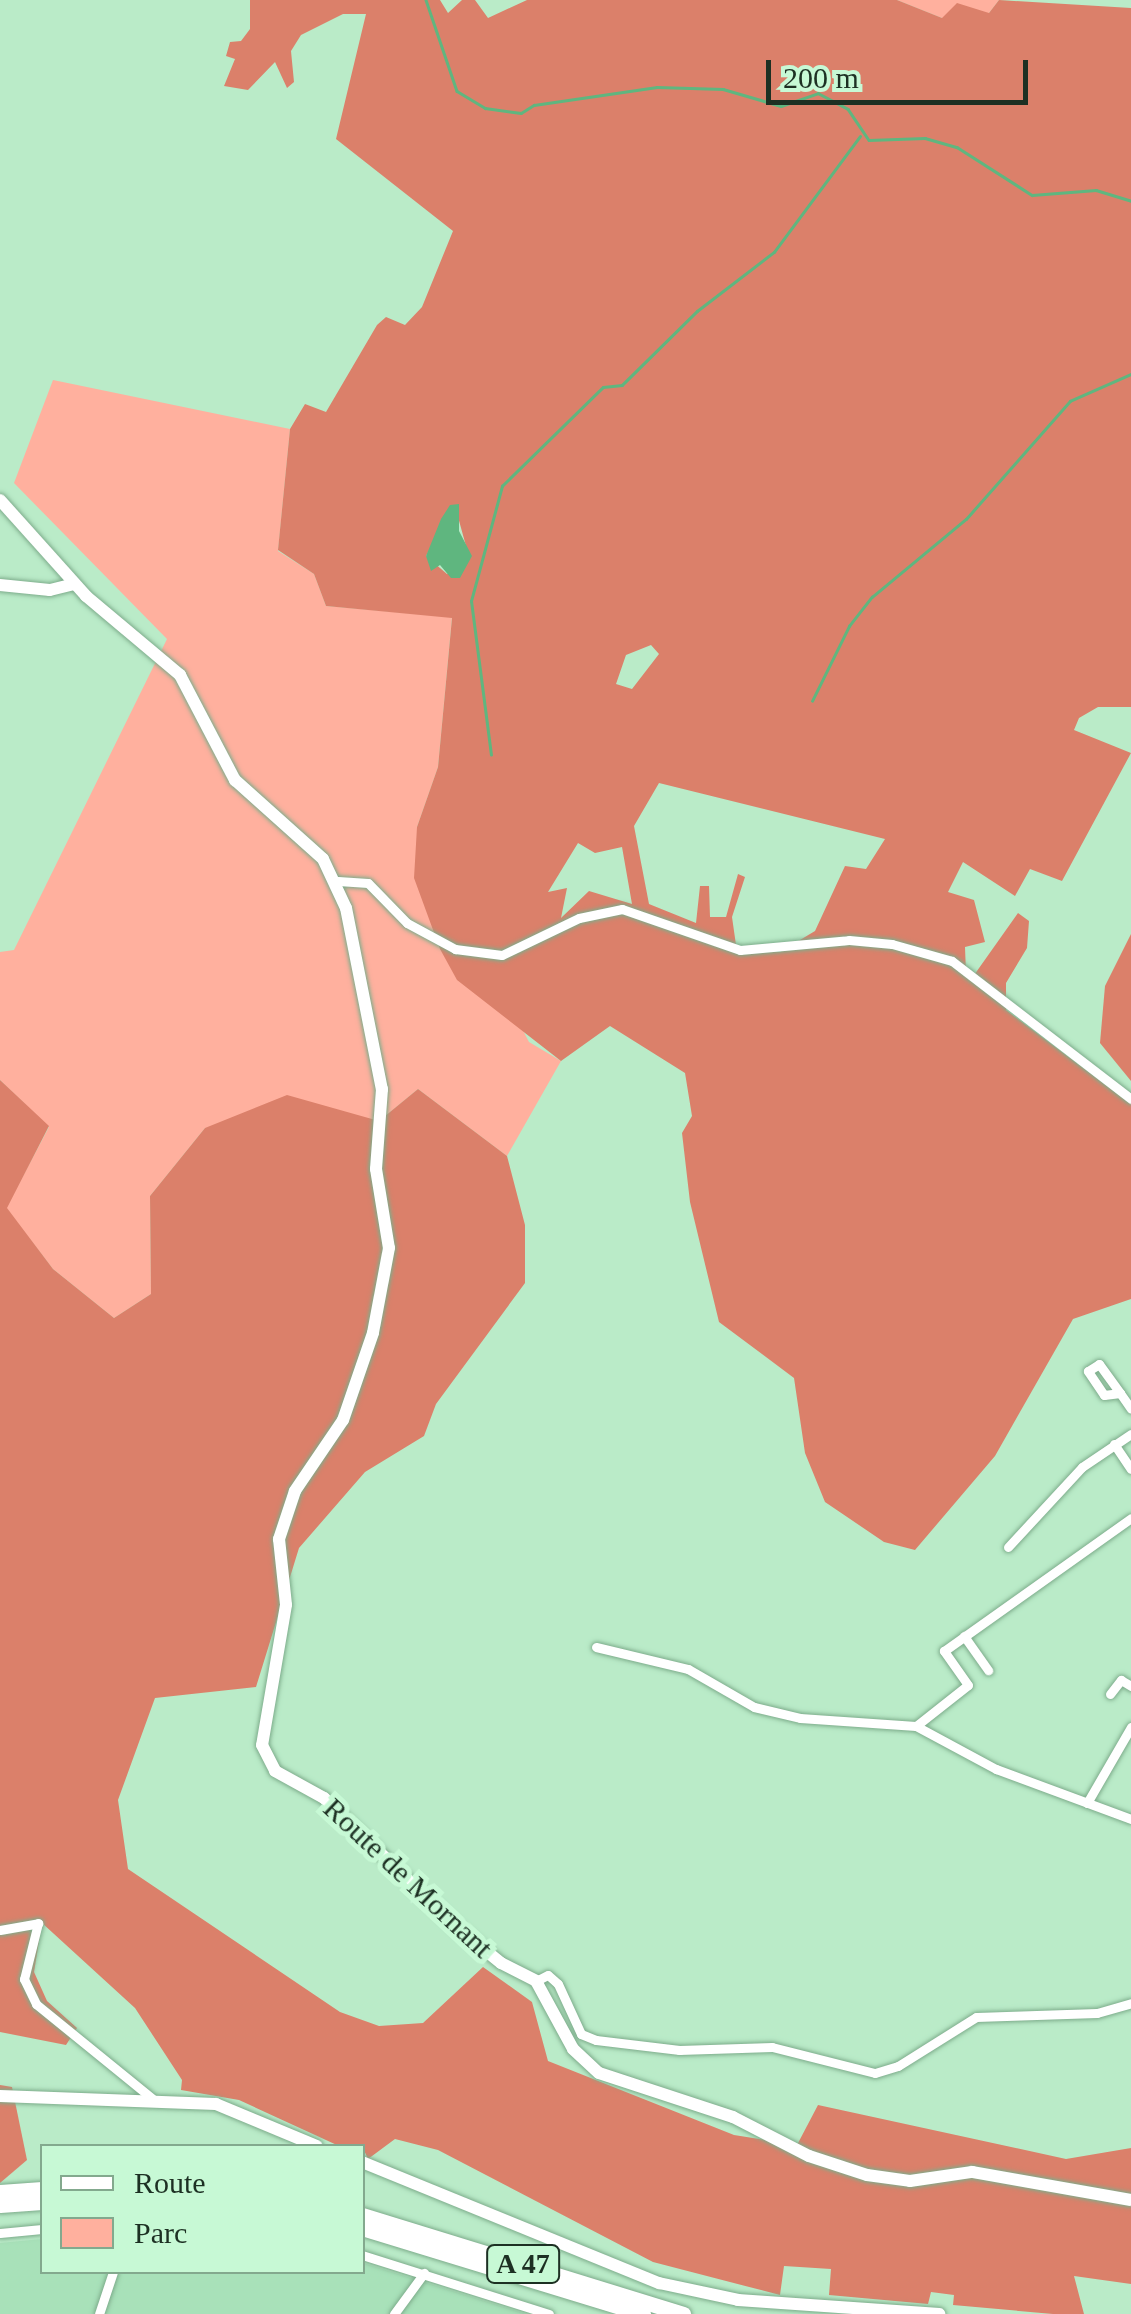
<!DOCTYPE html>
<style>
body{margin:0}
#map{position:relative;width:1131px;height:2314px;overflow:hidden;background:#baebc8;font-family:Georgia,serif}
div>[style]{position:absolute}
.built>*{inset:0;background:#a8e1b9}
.green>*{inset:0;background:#ffb09e}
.forest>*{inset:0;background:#db806a}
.water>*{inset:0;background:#5fb67f}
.stream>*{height:2.5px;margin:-1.25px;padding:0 1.25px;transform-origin:1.25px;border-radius:1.25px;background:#5fb67f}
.roads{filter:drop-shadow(0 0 2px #7dac8b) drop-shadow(0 0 2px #7dac8b)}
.street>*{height:9px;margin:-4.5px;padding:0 4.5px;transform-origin:4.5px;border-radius:4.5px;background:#fff}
.secondary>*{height:12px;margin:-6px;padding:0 6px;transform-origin:6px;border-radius:6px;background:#fff}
.highway>*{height:15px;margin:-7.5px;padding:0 7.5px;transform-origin:7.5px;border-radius:7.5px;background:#fff}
span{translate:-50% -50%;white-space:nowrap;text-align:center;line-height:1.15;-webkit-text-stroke:10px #c7f9d5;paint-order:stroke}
.shield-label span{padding:2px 8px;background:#c7f9d5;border:2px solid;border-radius:8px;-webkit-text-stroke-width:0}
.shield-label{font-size:28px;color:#1d3023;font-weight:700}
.street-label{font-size:30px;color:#1d3023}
.legend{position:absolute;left:40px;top:2144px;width:325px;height:130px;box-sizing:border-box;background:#c7f9d5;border:2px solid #83a98e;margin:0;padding:12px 18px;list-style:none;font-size:30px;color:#1d3023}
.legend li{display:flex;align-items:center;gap:20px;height:50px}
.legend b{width:50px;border:2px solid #83a98e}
.scale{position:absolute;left:766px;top:60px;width:262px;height:45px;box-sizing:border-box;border:5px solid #1d3023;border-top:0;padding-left:12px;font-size:30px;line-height:35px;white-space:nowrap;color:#1d3023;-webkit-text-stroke:8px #c7f9d5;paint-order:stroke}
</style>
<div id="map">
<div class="built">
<div style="clip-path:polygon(42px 2239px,42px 2272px,362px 2272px,363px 2263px,526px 2314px,0 2314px,0 2243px)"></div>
</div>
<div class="green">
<div style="clip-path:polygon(897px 0,999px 0,989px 13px,942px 18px)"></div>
<div style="clip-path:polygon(53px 380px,290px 429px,278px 551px,314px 574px,326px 606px,452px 617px,438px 767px,417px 827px,529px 1042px,561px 1061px,507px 1156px,418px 1089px,379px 1121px,205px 1128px,150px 1196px,151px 1294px,114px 1318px,53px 1269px,6px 1208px,49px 1127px,0 1080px,0 952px,14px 950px,167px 639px,14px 483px)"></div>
</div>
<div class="forest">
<div style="clip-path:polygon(evenodd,250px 0,440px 0,448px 13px,462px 0,475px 0,488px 18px,527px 0,897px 0,942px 18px,957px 3px,989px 13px,999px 0,1131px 8px,1131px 707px,1098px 707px,1079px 718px,1074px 730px,1131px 753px,1062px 881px,1030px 869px,1015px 896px,963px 862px,948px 892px,974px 900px,985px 942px,965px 947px,966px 974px,972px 978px,1018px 913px,1029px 921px,1027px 948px,1006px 983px,1006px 1010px,1127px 1101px,1131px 1092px,1131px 1299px,1073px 1319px,995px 1456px,915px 1550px,884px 1542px,825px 1502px,805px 1453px,794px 1378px,719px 1322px,690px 1202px,682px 1133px,692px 1116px,685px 1073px,610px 1026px,561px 1061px,457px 980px,440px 949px,414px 878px,417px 827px,438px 767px,452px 618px,326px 606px,314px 574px,278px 550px,290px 429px,305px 404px,326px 412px,377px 325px,386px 317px,405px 325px,422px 307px,453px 231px,336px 139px,366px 14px,343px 14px,301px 35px,291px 51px,294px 82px,287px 88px,275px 62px,248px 90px,224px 86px,235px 59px,226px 56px,230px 42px,241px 41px,250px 29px,250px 0,448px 515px,458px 517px,466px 546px,462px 570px,447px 574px,426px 556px,448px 515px,250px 0,651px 645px,659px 654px,632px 689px,616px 684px,626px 655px,651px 645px,250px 0,659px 783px,885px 839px,866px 869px,845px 866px,815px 931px,780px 952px,737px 952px,732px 917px,745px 877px,738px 874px,726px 917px,710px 917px,709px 886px,700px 886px,696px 923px,649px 904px,634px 826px,659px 783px,250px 0,578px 843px,595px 853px,622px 847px,632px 904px,589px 891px,561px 918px,567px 888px,548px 892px,578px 843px)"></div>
<div style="clip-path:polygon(1131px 934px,1131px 1081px,1100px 1043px,1105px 986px)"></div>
<div style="clip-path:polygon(0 1080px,49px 1126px,7px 1208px,53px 1269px,114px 1318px,151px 1294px,150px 1196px,205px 1128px,287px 1095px,379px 1121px,418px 1089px,507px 1156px,525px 1225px,525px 1283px,436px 1404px,424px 1436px,365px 1472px,299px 1548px,256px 1687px,155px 1698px,118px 1800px,128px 1869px,340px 2012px,379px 2026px,423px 2023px,483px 1967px,532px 2002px,548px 2061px,734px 2135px,797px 2145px,818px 2105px,1066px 2159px,1131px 2148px,1131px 2284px,1074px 2276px,1084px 2314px,1053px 2314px,953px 2305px,954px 2295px,931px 2292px,928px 2304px,829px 2295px,831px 2269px,784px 2266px,780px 2295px,653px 2262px,438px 2150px,395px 2139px,368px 2159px,362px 2146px,339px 2146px,239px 2100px,181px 2090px,182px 2080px,135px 2008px,42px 1923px,34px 1972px,47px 2001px,77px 2028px,66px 2045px,0 2032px)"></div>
<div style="clip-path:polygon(0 2085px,12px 2087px,27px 2160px,0 2183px)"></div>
</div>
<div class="water">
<div style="clip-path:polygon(459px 504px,459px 531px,472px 556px,460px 578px,451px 578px,440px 565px,431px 571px,426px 556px,441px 519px,450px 505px)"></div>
</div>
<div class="stream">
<div style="left:426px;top:0;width:96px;rotate:71.2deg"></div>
<div style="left:457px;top:91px;width:33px;rotate:31deg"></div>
<div style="left:485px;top:108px;width:36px;rotate:8deg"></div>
<div style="left:521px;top:113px;width:15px;rotate:-32deg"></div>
<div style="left:534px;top:105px;width:124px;rotate:-8.3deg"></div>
<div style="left:657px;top:87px;width:66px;rotate:1.7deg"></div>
<div style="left:723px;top:89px;width:60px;rotate:16.3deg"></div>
<div style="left:781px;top:106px;width:39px;rotate:-19deg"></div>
<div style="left:818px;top:93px;width:34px;rotate:28deg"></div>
<div style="left:848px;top:109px;width:37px;rotate:56deg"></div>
<div style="left:869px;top:140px;width:56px;rotate:-2deg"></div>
<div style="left:925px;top:138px;width:33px;rotate:16deg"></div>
<div style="left:957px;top:147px;width:89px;rotate:32.6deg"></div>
<div style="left:1032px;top:195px;width:64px;rotate:-4.5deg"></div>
<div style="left:1096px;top:190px;width:37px;rotate:17deg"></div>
<div style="left:812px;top:701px;width:84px;rotate:-63.7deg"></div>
<div style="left:849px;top:626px;width:37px;rotate:-52deg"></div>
<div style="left:872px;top:597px;width:122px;rotate:-39.7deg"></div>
<div style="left:966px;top:519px;width:157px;rotate:-48.6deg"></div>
<div style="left:1070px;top:401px;width:67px;rotate:-23.9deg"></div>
<div style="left:491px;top:755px;width:155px;rotate:-97.4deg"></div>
<div style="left:471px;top:601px;width:119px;rotate:-74.9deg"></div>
<div style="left:502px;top:486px;width:141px;rotate:-44.4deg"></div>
<div style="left:603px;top:387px;width:19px;rotate:-6deg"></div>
<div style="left:622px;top:385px;width:105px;rotate:-44.6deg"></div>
<div style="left:697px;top:311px;width:97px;rotate:-37.5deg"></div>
<div style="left:774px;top:252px;width:144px;rotate:-53.4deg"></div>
</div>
<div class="roads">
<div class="street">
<div style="left:338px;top:881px;width:30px;rotate:4deg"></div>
<div style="left:368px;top:883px;width:56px;rotate:45.7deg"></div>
<div style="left:407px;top:923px;width:55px;rotate:28.4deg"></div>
<div style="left:455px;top:949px;width:47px;rotate:7.3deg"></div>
<div style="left:502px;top:955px;width:85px;rotate:-25.7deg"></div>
<div style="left:579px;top:918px;width:44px;rotate:-11.8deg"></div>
<div style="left:622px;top:909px;width:125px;rotate:19.2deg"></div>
<div style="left:740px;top:950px;width:109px;rotate:-5.2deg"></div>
<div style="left:849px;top:940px;width:43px;rotate:5.3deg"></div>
<div style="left:892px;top:944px;width:62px;rotate:15.8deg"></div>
<div style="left:952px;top:961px;width:226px;rotate:37.6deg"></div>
<div style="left:1120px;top:1393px;width:16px;rotate:173deg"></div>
<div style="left:1104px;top:1395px;width:29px;rotate:-124deg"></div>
<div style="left:1088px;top:1371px;width:13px;rotate:-32deg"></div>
<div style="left:1099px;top:1364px;width:36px;rotate:54deg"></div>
<div style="left:1120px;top:1393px;width:19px;rotate:55deg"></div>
<div style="left:1114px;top:1444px;width:30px;rotate:56deg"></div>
<div style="left:1008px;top:1547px;width:109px;rotate:-47.2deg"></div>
<div style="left:1082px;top:1467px;width:59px;rotate:-34deg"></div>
<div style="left:964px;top:1636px;width:42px;rotate:54.8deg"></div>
<div style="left:596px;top:1647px;width:95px;rotate:13.4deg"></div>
<div style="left:688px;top:1669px;width:76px;rotate:29.9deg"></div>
<div style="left:754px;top:1707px;width:47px;rotate:13.4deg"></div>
<div style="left:800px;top:1718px;width:116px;rotate:3.9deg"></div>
<div style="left:916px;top:1726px;width:91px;rotate:28.3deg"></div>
<div style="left:996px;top:1769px;width:144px;rotate:20.3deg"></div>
<div style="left:1110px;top:1694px;width:18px;rotate:-52deg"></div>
<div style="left:1121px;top:1680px;width:12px;rotate:31deg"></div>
<div style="left:916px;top:1726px;width:66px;rotate:-38.3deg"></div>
<div style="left:968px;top:1685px;width:42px;rotate:-125.2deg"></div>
<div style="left:944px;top:1651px;width:229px;rotate:-35.4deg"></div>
<div style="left:1087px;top:1803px;width:88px;rotate:-59.9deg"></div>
<div style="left:0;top:1930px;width:39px;rotate:-10deg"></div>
<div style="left:38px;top:1923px;width:58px;rotate:104deg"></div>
<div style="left:24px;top:1979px;width:28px;rotate:64deg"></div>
<div style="left:36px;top:2004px;width:151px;rotate:39.1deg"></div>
<div style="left:536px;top:1981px;width:13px;rotate:-27deg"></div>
<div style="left:548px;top:1975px;width:13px;rotate:42deg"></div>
<div style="left:558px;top:1984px;width:55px;rotate:65.3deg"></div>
<div style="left:581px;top:2034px;width:16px;rotate:22deg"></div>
<div style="left:596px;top:2040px;width:84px;rotate:6.9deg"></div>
<div style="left:679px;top:2050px;width:93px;rotate:-1.8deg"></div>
<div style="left:772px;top:2047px;width:106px;rotate:14.2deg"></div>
<div style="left:875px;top:2073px;width:24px;rotate:-17deg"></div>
<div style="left:898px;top:2066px;width:92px;rotate:-32.1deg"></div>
<div style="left:976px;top:2017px;width:121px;rotate:-1.9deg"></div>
<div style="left:1097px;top:2013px;width:35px;rotate:-16deg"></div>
<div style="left:0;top:2233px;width:42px;rotate:-5.4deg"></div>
<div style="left:362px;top:2255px;width:196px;rotate:17.5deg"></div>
<div style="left:99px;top:2314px;width:44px;rotate:-71.6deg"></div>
<div style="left:394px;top:2314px;width:51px;rotate:-53.8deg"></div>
</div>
<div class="secondary">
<div style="left:0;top:500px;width:129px;rotate:48.1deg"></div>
<div style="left:86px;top:596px;width:123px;rotate:40deg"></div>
<div style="left:180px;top:675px;width:119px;rotate:62.4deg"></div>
<div style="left:235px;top:780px;width:118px;rotate:41.9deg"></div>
<div style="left:323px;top:859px;width:54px;rotate:64.9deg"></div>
<div style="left:346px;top:908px;width:185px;rotate:78.8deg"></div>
<div style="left:382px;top:1089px;width:80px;rotate:94.3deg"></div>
<div style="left:376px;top:1169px;width:80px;rotate:80.7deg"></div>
<div style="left:389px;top:1248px;width:86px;rotate:100.7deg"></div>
<div style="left:373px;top:1333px;width:92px;rotate:109deg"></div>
<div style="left:343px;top:1420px;width:86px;rotate:124.1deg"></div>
<div style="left:295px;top:1491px;width:51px;rotate:108.4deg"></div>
<div style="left:279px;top:1539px;width:66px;rotate:83.9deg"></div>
<div style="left:286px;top:1605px;width:142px;rotate:99.7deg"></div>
<div style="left:262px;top:1745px;width:29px;rotate:63deg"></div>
<div style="left:275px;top:1771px;width:56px;rotate:28.9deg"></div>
<div style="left:324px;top:1798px;width:180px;rotate:44.3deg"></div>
<div style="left:453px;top:1924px;width:62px;rotate:39.1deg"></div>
<div style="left:501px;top:1963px;width:39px;rotate:27deg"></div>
<div style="left:536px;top:1981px;width:77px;rotate:61.4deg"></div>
<div style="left:573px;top:2049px;width:35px;rotate:43deg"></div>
<div style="left:599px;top:2073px;width:141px;rotate:18.2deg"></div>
<div style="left:733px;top:2117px;width:85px;rotate:27.2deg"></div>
<div style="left:809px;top:2156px;width:61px;rotate:18.1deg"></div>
<div style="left:867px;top:2175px;width:43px;rotate:7.9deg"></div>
<div style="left:910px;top:2181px;width:63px;rotate:-8.3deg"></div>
<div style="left:972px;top:2172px;width:161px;rotate:10deg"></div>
<div style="left:0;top:585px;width:50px;rotate:5.7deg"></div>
<div style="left:50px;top:590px;width:25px;rotate:-14deg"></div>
<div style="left:0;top:2096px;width:216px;rotate:2.1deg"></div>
<div style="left:216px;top:2104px;width:109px;rotate:22.6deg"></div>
<div style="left:362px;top:2162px;width:321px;rotate:22.2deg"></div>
<div style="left:659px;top:2283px;width:81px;rotate:12.1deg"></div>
<div style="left:738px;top:2300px;width:202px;rotate:4deg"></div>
</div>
<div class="highway">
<div style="left:0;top:2192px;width:42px;rotate:-4.1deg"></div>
<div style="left:0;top:2205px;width:42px;rotate:-4.1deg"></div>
<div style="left:362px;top:2215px;width:336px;rotate:17.1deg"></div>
<div style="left:362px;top:2228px;width:294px;rotate:17deg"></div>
</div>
</div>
<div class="shield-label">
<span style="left:523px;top:2264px">A 47</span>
</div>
<div class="street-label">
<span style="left:408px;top:1878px;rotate:43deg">Route de Mornant</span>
</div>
<ul class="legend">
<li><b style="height:12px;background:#fff"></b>Route</li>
<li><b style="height:28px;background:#ffb09e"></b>Parc</li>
</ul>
<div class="scale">200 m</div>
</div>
